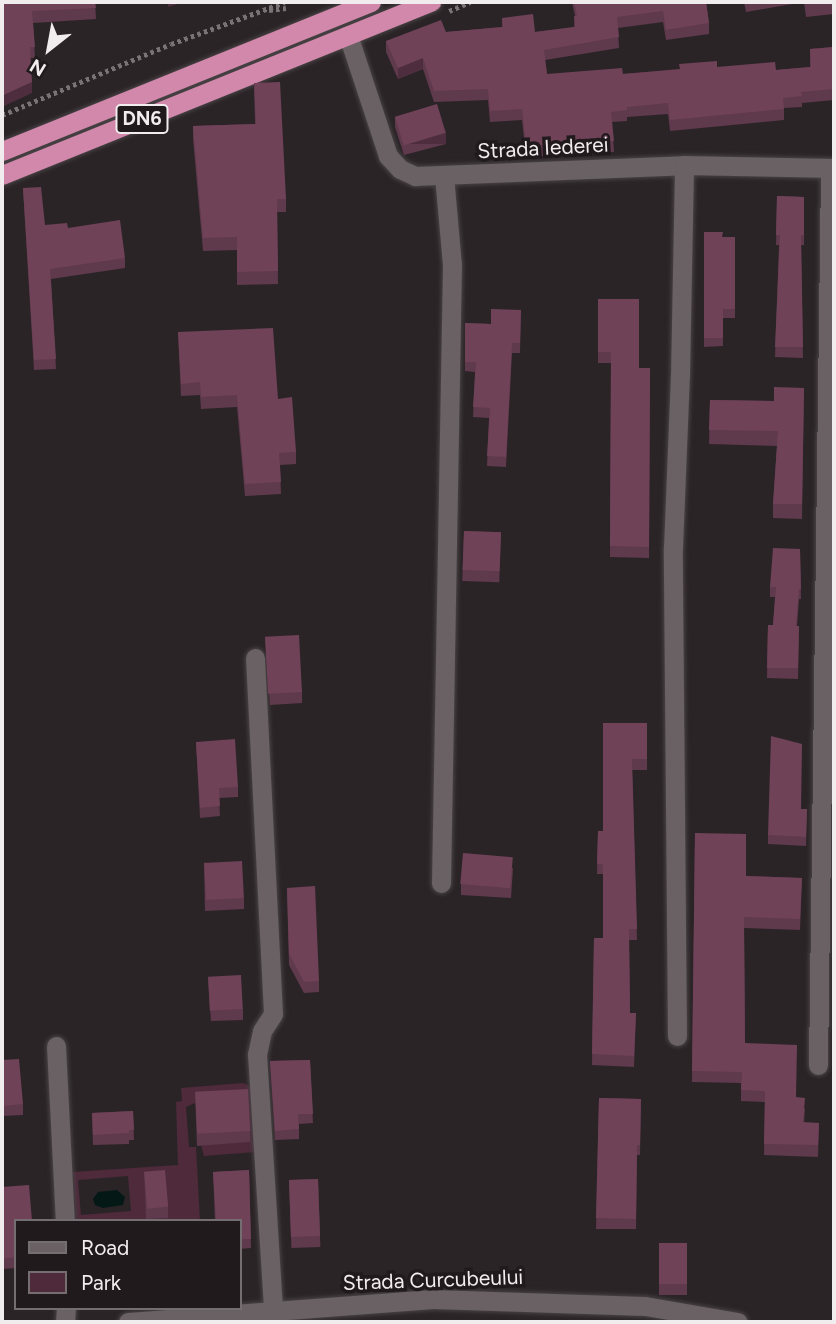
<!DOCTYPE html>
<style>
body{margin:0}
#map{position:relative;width:836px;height:1324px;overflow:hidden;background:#2b2427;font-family:Figtree,sans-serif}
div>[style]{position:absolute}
.green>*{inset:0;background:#4e2a3b}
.water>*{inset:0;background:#041816}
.path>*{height:4.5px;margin-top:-2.25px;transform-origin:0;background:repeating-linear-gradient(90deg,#797376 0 3.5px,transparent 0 7px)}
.roads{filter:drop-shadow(0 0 2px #484345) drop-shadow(0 0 2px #484345)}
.minor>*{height:19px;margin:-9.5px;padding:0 9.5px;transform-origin:9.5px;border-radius:9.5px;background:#696164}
.trunk>*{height:19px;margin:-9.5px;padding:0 9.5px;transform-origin:9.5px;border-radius:9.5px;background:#d288ab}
.wall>*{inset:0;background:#5f394c;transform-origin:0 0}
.shaded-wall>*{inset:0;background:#4e2e3e;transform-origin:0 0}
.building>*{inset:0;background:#6f4258;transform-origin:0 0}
span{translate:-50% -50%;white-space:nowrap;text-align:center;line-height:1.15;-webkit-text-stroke:7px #211a1d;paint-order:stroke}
.shield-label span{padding:2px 5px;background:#211a1d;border:2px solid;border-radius:5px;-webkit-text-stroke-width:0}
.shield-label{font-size:19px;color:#f1ecee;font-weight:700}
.street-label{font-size:21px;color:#f1ecee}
.frame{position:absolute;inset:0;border:4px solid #f1ecee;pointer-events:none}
.legend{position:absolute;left:14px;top:1219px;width:228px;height:91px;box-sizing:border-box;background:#211a1d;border:2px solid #746e71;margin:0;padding:9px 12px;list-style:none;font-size:21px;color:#f1ecee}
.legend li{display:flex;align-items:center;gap:14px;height:35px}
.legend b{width:35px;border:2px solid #746e71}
.north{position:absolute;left:14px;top:14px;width:70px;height:70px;-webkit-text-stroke:5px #211a1d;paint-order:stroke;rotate:211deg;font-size:19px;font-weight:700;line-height:28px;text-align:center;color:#f1ecee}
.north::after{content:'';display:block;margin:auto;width:24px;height:32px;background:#f1ecee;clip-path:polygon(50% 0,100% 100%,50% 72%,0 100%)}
</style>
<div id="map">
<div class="green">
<div style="clip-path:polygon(evenodd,243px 1083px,251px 1087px,257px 1152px,204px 1156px,201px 1145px,246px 1142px,243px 1100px,195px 1103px,186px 1107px,189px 1147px,196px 1147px,200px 1221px,76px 1221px,73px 1172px,178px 1165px,176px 1102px,182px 1101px,181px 1088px,243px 1083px,128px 1176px,131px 1211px,81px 1215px,78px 1180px,128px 1176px)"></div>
</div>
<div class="water">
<div style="clip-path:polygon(117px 1190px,125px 1197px,123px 1205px,103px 1208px,95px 1205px,93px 1199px,98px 1192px)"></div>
</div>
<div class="path">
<div style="left:269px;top:10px;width:17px;rotate:-7deg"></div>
<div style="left:449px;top:11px;width:23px;rotate:-23deg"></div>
<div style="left:2px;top:115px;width:183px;rotate:-22.8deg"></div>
<div style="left:171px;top:44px;width:121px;rotate:-20.2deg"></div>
</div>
<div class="roads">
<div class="minor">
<div style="left:348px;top:35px;width:127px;rotate:71.7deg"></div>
<div style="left:388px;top:156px;width:18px;rotate:47deg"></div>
<div style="left:400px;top:169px;width:17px;rotate:25deg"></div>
<div style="left:415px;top:176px;width:269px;rotate:-2.3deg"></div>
<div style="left:684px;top:165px;width:150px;rotate:1.1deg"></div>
<div style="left:255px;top:658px;width:356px;rotate:87.1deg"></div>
<div style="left:273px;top:1014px;width:20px;rotate:123deg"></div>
<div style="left:262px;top:1031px;width:24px;rotate:102deg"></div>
<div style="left:257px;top:1054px;width:256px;rotate:86.4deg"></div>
<div style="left:441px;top:883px;width:618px;rotate:-88.98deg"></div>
<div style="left:452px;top:265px;width:89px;rotate:-95.1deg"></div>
<div style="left:677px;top:1036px;width:488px;rotate:-90.5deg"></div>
<div style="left:673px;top:548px;width:172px;rotate:-87.7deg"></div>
<div style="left:680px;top:376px;width:211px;rotate:-88.9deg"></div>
<div style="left:56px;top:1046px;width:175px;rotate:87.1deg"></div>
<div style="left:818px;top:1065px;width:897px;rotate:-89.23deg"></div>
<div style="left:65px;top:1322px;width:14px;rotate:-86deg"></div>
<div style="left:128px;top:1322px;width:306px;rotate:-4.3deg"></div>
<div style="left:433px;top:1299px;width:212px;rotate:1.9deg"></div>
<div style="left:645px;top:1306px;width:94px;rotate:9.8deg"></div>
</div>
<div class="trunk">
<div style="left:2px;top:151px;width:398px;rotate:-22deg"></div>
<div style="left:2px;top:175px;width:463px;rotate:-22deg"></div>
</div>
</div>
<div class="wall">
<div style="clip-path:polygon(2px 2px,95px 2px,96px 19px,33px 23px,35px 58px,30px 58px,32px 93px)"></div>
<div style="clip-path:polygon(572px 2px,706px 2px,709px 23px,709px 34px,666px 40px,663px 22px,618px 28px,619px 48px,545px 60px,547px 74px,623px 74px,717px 67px,776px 70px,810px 67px,810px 49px,834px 47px,834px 100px,802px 103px,802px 107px,784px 108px,784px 120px,670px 131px,668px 114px,627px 117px,627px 121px,612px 122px,614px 152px,526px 157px,522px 120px,490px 122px,488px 100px,434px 102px,423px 69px,398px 79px,386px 52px,386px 41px,446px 32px,502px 27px,502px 18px,535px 32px,574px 27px,575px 16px)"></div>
<div style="clip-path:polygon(744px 2px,834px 2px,834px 14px,806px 17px,804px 2px,746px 12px)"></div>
<div style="clip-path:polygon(254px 83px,286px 199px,286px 212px,277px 212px,278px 284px,237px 285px,237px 250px,203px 251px,193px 139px,193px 126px,255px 124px)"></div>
<div style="clip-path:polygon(395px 117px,446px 144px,404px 155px,395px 127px)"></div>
<div style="clip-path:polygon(23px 188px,45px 225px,68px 228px,125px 258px,125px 268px,51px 279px,56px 369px,34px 370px)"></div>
<div style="clip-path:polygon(777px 196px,804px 197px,804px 245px,801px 245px,803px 358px,775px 357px,779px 245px,776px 245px)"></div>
<div style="clip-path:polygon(704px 232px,722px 237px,735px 237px,735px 318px,723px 318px,723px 346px,704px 347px)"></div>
<div style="clip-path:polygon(598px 299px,639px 368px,650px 368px,649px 558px,610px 557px,611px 363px,598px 363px)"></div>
<div style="clip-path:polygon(521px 310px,520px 353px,512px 353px,506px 467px,487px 466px,489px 418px,473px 417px,475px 372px,465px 371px,465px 323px,491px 324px)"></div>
<div style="clip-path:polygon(178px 332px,278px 399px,296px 452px,296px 464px,280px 465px,281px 494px,245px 496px,237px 407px,201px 409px,200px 395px,181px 396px)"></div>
<div style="clip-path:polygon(804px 388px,802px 519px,773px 518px,773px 504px,777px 446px,709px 444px,710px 400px,774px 401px)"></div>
<div style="left:464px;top:531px;width:37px;height:50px;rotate:2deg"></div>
<div style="clip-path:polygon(800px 549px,801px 599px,799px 599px,797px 626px,799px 626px,798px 679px,767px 678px,768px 625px,773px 625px,775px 597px,770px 597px,770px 587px)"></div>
<div style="clip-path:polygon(265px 637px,302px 692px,302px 703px,270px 705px)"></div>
<div style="clip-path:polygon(647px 723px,647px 770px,632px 770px,637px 940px,629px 940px,630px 1013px,636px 1013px,634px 1067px,592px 1065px,594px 938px,603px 938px,603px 874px,597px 874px,598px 831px,603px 831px)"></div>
<div style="clip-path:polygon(196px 742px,238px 787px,238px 797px,219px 798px,220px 816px,200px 818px)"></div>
<div style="clip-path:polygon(802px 809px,807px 809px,806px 846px,768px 844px,768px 835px)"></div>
<div style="clip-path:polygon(695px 833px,746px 876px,802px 878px,800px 930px,744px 928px,745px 1043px,796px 1097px,805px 1109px,804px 1123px,819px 1123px,818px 1157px,764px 1155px,765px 1102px,741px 1101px,741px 1083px,692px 1082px)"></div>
<div style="clip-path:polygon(204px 862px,244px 898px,244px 909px,205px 911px)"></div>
<div style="clip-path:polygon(513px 868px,511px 898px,461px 895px,461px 884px)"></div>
<div style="clip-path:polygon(287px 888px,319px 981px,319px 992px,304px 993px,289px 965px)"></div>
<div style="clip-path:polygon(208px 977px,243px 1009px,243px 1020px,211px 1021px)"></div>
<div style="clip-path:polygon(2px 1060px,23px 1104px,23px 1115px,2px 1116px)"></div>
<div style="clip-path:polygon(310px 1060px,313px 1123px,299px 1124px,299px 1139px,275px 1140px,270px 1061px)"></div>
<div style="clip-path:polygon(195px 1092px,250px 1131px,250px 1142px,197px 1146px)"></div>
<div style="clip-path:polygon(599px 1098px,641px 1099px,640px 1155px,637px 1155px,636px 1229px,596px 1229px)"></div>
<div style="clip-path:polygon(133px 1111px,134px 1140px,129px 1140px,129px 1144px,93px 1145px,92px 1113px)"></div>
<div style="clip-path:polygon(249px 1170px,251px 1248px,240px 1249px,240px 1221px,215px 1221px,213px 1172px)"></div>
<div style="clip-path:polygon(144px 1171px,168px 1207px,168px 1218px,146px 1219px)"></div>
<div style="left:318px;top:1179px;width:68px;height:29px;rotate:88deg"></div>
<div style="clip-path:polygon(2px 1187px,16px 1221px,16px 1268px,2px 1269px)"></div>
<div style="left:659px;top:1243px;width:28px;height:52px"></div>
</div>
<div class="shaded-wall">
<div style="clip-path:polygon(168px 2px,184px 2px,168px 7px)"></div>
<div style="clip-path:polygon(423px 58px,423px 69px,398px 79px,398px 68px)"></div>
<div style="clip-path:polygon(32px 82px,32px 93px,2px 107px,2px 96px)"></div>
<div style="left:446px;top:133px;width:11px;height:43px;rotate:90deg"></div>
</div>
<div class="building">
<div style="clip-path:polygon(2px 2px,95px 2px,96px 8px,32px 11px,35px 47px,30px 47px,32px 82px,2px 96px)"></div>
<div style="clip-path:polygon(574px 2px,706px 2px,709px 23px,666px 30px,663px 11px,617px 17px,619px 37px,544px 50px,547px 74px,622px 68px,623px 74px,680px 69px,679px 64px,717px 61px,717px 67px,775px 62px,776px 70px,811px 67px,810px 49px,834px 47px,834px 89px,801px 92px,802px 96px,783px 98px,784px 109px,670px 120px,668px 103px,627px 107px,627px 110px,611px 112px,614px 141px,526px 146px,522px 109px,490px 111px,488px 89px,434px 91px,423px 58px,398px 68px,386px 41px,441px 20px,446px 32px,503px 27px,502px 18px,533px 14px,535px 32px,575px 27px,574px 16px,577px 16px)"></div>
<div style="clip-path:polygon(806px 2px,823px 2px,806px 4px)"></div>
<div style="clip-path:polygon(280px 82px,286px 199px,277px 199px,278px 271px,237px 272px,237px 237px,203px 238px,193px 126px,256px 124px,254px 83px)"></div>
<div style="left:437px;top:104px;width:30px;height:44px;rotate:73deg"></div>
<div style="clip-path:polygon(41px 187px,45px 225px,67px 223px,68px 228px,120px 220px,125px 258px,50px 269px,56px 359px,34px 360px,23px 188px)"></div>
<div style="clip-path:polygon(777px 196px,804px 197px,804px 235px,801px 235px,803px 347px,775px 347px,780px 235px,776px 235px)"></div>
<div style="clip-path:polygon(704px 232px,723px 232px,722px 237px,735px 237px,735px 309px,723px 309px,723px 338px,704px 338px)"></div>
<div style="clip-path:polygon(598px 299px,639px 299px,639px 368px,650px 368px,649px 547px,610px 546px,611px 352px,598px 352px)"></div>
<div style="clip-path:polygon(491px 309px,521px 310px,520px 343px,512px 343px,506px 457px,487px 456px,490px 408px,473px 407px,476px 362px,465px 362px,465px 323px,491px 324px)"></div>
<div style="clip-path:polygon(273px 328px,278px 399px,292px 397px,296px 452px,279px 453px,281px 482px,245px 484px,237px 395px,201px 397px,200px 382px,181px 384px,178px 332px)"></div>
<div style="clip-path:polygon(774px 387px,804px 388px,802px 504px,773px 504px,778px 431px,709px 430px,710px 400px,774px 401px)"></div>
<div style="left:464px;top:531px;width:37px;height:39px;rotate:2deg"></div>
<div style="clip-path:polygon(773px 548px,800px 549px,801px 589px,799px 589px,796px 626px,799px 626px,798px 668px,767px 668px,768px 625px,773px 625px,776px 587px,770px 587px)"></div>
<div style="left:299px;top:635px;width:57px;height:34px;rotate:87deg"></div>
<div style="clip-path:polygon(603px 723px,647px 723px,647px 759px,632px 759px,637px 929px,629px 929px,630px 1013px,636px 1013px,634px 1056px,592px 1054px,594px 938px,603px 938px,603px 864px,597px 864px,598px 831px,603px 831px)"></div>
<div style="clip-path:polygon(771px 736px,802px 744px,801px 809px,807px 809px,806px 837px,768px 835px)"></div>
<div style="clip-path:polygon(235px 739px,238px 787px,219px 788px,220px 806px,200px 808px,196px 742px)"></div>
<div style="clip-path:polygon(695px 833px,746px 834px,746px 876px,802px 878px,800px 919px,744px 917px,745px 1043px,797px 1045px,796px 1097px,805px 1098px,803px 1122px,819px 1123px,818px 1145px,764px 1144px,765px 1091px,741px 1090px,742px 1072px,692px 1071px)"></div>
<div style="left:463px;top:853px;width:50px;height:31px;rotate:5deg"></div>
<div style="left:242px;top:861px;width:37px;height:38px;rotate:87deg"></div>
<div style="clip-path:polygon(315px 886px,319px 981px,304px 982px,289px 954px,287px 888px)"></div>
<div style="left:241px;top:975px;width:34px;height:33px;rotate:87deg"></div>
<div style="clip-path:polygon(19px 1059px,23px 1104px,2px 1106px,2px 1060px)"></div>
<div style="clip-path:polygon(310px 1060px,313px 1114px,298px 1114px,299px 1129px,275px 1131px,270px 1061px)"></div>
<div style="left:248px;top:1089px;width:42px;height:53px;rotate:87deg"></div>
<div style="clip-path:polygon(599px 1098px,641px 1099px,640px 1145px,637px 1145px,636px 1219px,596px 1218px)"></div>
<div style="clip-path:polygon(133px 1111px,134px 1130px,129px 1130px,129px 1133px,93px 1135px,92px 1113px)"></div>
<div style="left:165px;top:1170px;width:37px;height:21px;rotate:85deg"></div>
<div style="clip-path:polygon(249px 1170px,251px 1239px,240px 1239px,240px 1221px,216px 1221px,213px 1172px)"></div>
<div style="left:318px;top:1179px;width:57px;height:29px;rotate:88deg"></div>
<div style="clip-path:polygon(29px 1185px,32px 1221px,16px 1221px,16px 1257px,2px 1259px,2px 1187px)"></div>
<div style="left:659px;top:1243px;width:28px;height:41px"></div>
</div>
<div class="shield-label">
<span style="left:142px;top:119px">DN6</span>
</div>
<div class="street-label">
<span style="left:543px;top:148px;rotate:-3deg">Strada Iederei</span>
<span style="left:433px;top:1280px;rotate:-2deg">Strada Curcubeului</span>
</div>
<div class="frame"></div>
<ul class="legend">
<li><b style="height:9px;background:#696164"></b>Road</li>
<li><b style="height:19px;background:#4e2a3b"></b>Park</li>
</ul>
<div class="north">N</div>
</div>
